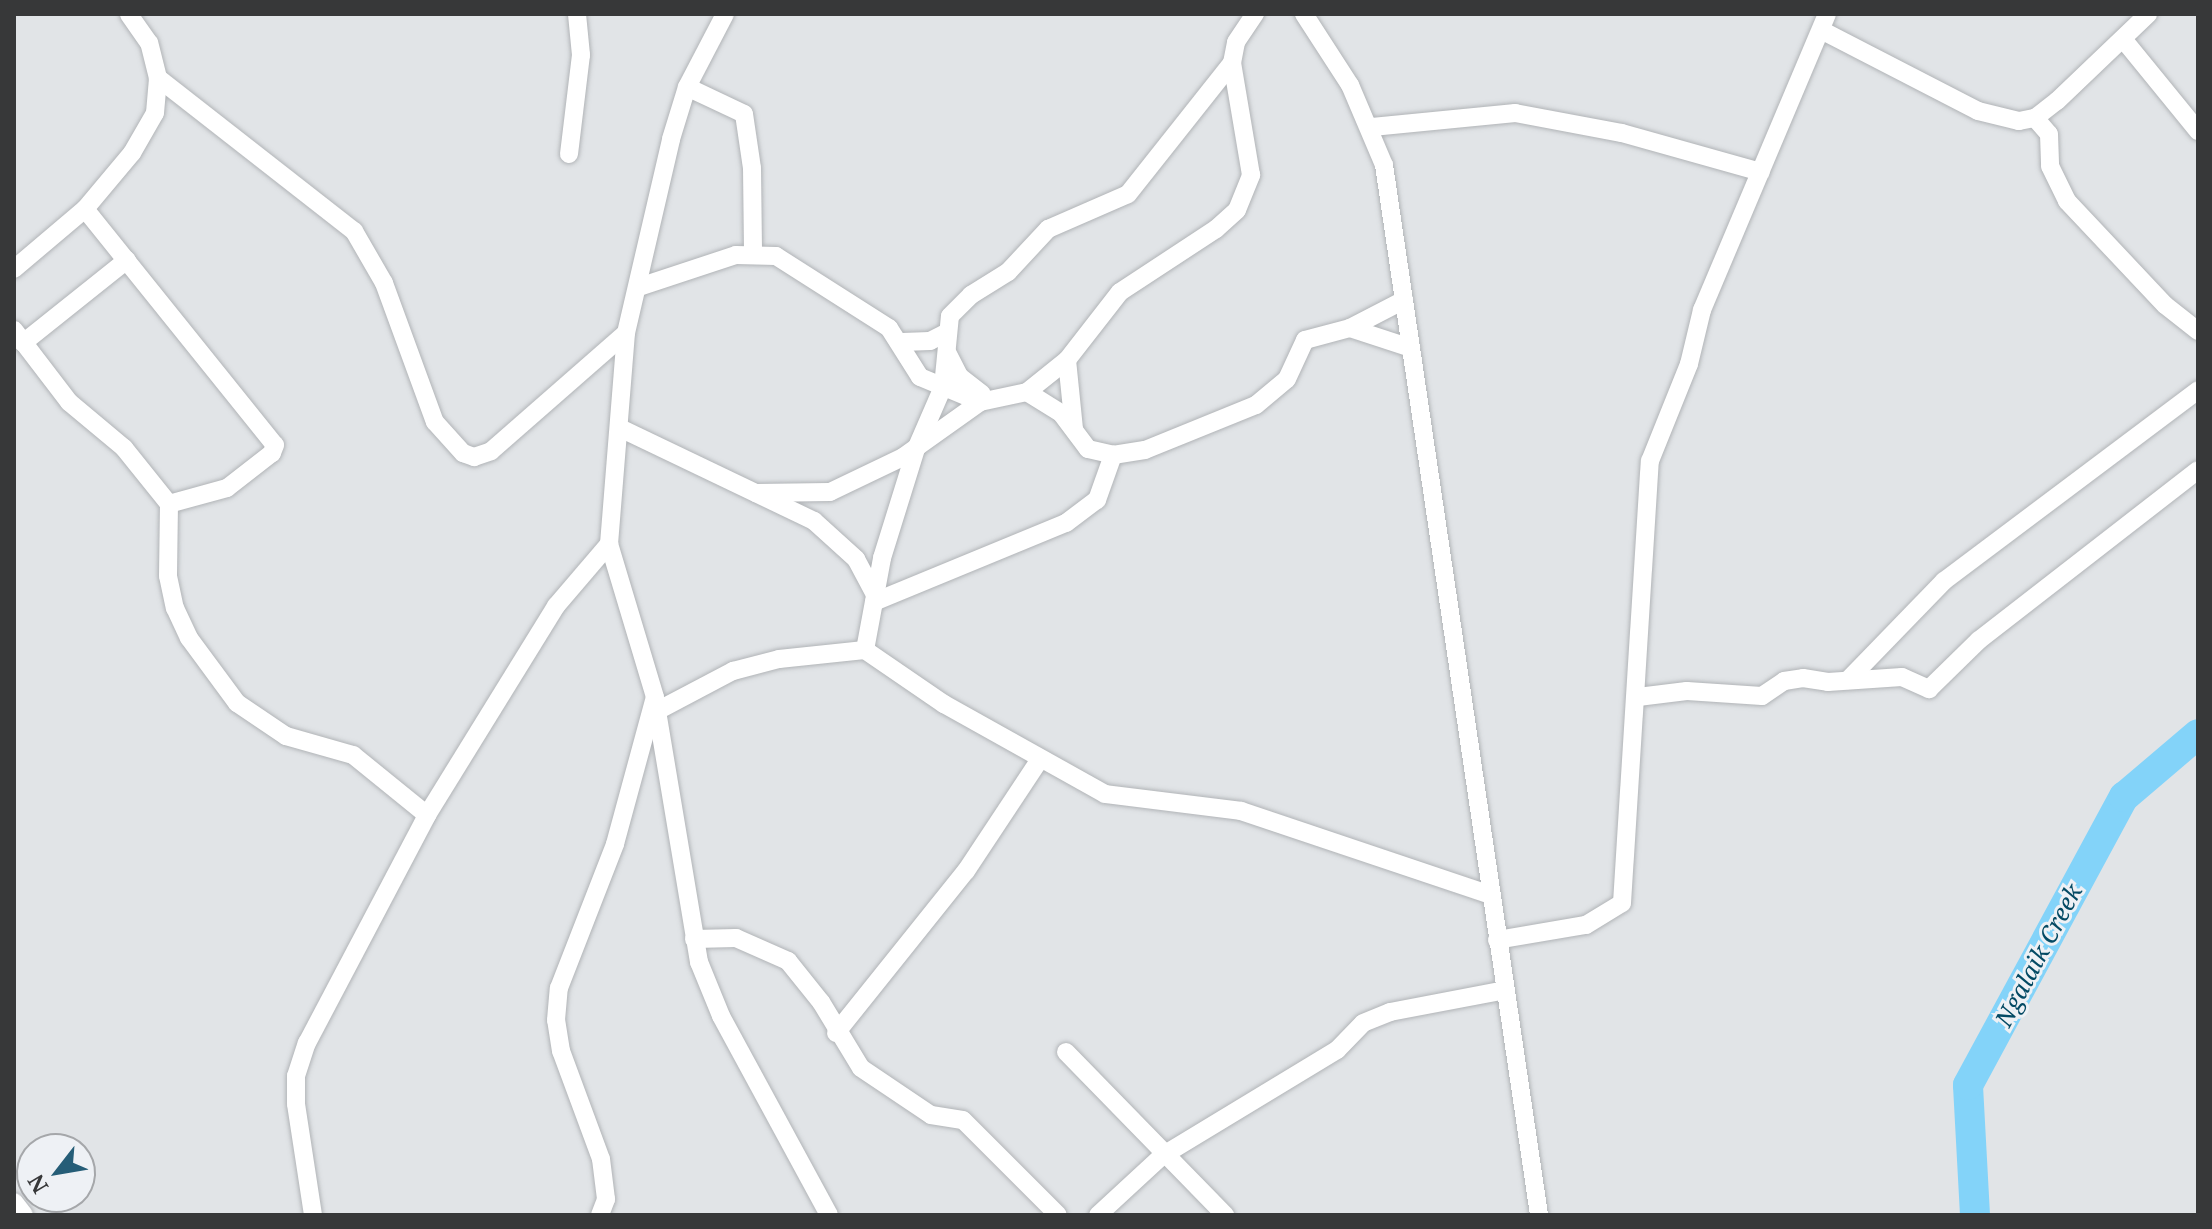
<!DOCTYPE html>
<style>
body{margin:0}
#map{position:relative;width:2212px;height:1229px;overflow:hidden;background:#e1e4e7;font-family:"Noto Serif",serif}
div>[style]{position:absolute}
.river>*{height:30px;margin:-15px;padding:0 15px;transform-origin:15px;border-radius:15px;background:#83d3f9}
.roads{filter:drop-shadow(0 0 2px #b1b4b7) drop-shadow(0 0 2px #b1b4b7)}
.minor>*{height:18px;margin:-9px;padding:0 9px;transform-origin:9px;border-radius:9px;background:#fff}
span{translate:-50% -50%;white-space:nowrap;text-align:center;line-height:1.15;-webkit-text-stroke:6px #eef1f5;paint-order:stroke}
.water-label{font-size:24px;color:#044a64;font-style:italic}
.frame{position:absolute;inset:0;border:16px solid #373839;pointer-events:none}
.north{position:absolute;left:16px;top:1133px;width:80px;height:80px;box-sizing:border-box;background:#eef1f5;border:2px solid #a5a7aa;border-radius:50%;rotate:239deg;font-size:22px;font-weight:700;line-height:32px;text-align:center;color:#373839}
.north::after{content:'';display:block;margin:auto;width:28px;height:36px;background:#255d77;clip-path:polygon(50% 0,100% 100%,50% 72%,0 100%)}
</style>
<div id="map">
<div class="river">
<div style="left:1975px;top:1215px;width:130px;rotate:-93.1deg"></div>
<div style="left:1968px;top:1085px;width:328px;rotate:-61.6deg"></div>
<div style="left:2124px;top:797px;width:97px;rotate:-40.4deg"></div>
</div>
<div class="roads">
<div class="minor">
<div style="left:1304px;top:14px;width:85px;rotate:57.1deg"></div>
<div style="left:1350px;top:85px;width:87px;rotate:67deg"></div>
<div style="left:1384px;top:165px;width:1061px;rotate:81.6deg"></div>
<div style="left:1823px;top:31px;width:174px;rotate:27.3deg"></div>
<div style="left:1978px;top:111px;width:42px;rotate:13.7deg"></div>
<div style="left:2019px;top:121px;width:16px;rotate:-11deg"></div>
<div style="left:2035px;top:118px;width:28px;rotate:-38deg"></div>
<div style="left:2057px;top:101px;width:126px;rotate:-43.7deg"></div>
<div style="left:2123px;top:39px;width:119px;rotate:50.8deg"></div>
<div style="left:158px;top:78px;width:249px;rotate:38deg"></div>
<div style="left:354px;top:231px;width:60px;rotate:60deg"></div>
<div style="left:384px;top:283px;width:148px;rotate:69.9deg"></div>
<div style="left:435px;top:422px;width:42px;rotate:47.9deg"></div>
<div style="left:463px;top:453px;width:12px;rotate:20deg"></div>
<div style="left:474px;top:457px;width:18px;rotate:-19deg"></div>
<div style="left:491px;top:451px;width:179px;rotate:-41.2deg"></div>
<div style="left:687px;top:87px;width:63px;rotate:25.3deg"></div>
<div style="left:744px;top:114px;width:55px;rotate:81.6deg"></div>
<div style="left:752px;top:168px;width:83px;rotate:89.3deg"></div>
<div style="left:2035px;top:118px;width:21px;rotate:49deg"></div>
<div style="left:2049px;top:134px;width:32px;rotate:88deg"></div>
<div style="left:2050px;top:166px;width:39px;rotate:64deg"></div>
<div style="left:2067px;top:201px;width:143px;rotate:46.7deg"></div>
<div style="left:2165px;top:305px;width:42px;rotate:38.2deg"></div>
<div style="left:1372px;top:127px;width:144px;rotate:-5.6deg"></div>
<div style="left:1515px;top:113px;width:109px;rotate:10.6deg"></div>
<div style="left:1622px;top:133px;width:144px;rotate:15.7deg"></div>
<div style="left:569px;top:154px;width:100px;rotate:-83.1deg"></div>
<div style="left:581px;top:55px;width:41px;rotate:-95.6deg"></div>
<div style="left:85px;top:209px;width:303px;rotate:51.2deg"></div>
<div style="left:275px;top:445px;width:9px;rotate:111deg"></div>
<div style="left:272px;top:453px;width:57px;rotate:142.1deg"></div>
<div style="left:227px;top:488px;width:60px;rotate:164.6deg"></div>
<div style="left:14px;top:269px;width:93px;rotate:-40.2deg"></div>
<div style="left:85px;top:209px;width:73px;rotate:-50deg"></div>
<div style="left:132px;top:153px;width:46px;rotate:-60.1deg"></div>
<div style="left:155px;top:113px;width:35px;rotate:-85deg"></div>
<div style="left:158px;top:78px;width:36px;rotate:-104deg"></div>
<div style="left:149px;top:43px;width:35px;rotate:-125deg"></div>
<div style="left:639px;top:287px;width:102px;rotate:-18.3deg"></div>
<div style="left:736px;top:255px;width:40px;rotate:1.4deg"></div>
<div style="left:776px;top:256px;width:134px;rotate:32.5deg"></div>
<div style="left:889px;top:328px;width:58px;rotate:57.7deg"></div>
<div style="left:920px;top:377px;width:65px;rotate:22.6deg"></div>
<div style="left:1350px;top:328px;width:64px;rotate:18.2deg"></div>
<div style="left:14px;top:330px;width:91px;rotate:52.6deg"></div>
<div style="left:69px;top:402px;width:72px;rotate:39.9deg"></div>
<div style="left:124px;top:448px;width:72px;rotate:51.2deg"></div>
<div style="left:169px;top:504px;width:72px;rotate:90.8deg"></div>
<div style="left:168px;top:576px;width:33px;rotate:78deg"></div>
<div style="left:175px;top:608px;width:33px;rotate:65deg"></div>
<div style="left:189px;top:638px;width:81px;rotate:53.6deg"></div>
<div style="left:237px;top:703px;width:59px;rotate:34deg"></div>
<div style="left:286px;top:736px;width:70px;rotate:15.8deg"></div>
<div style="left:353px;top:755px;width:95px;rotate:39deg"></div>
<div style="left:902px;top:342px;width:28px;rotate:-2deg"></div>
<div style="left:930px;top:341px;width:20px;rotate:-27deg"></div>
<div style="left:23px;top:343px;width:133px;rotate:-38.6deg"></div>
<div style="left:947px;top:352px;width:27px;rotate:63deg"></div>
<div style="left:959px;top:376px;width:29px;rotate:38deg"></div>
<div style="left:1067px;top:360px;width:69px;rotate:84.2deg"></div>
<div style="left:1027px;top:392px;width:51px;rotate:-38.7deg"></div>
<div style="left:1067px;top:360px;width:86px;rotate:-52.1deg"></div>
<div style="left:1120px;top:292px;width:115px;rotate:-33.3deg"></div>
<div style="left:1216px;top:229px;width:28px;rotate:-42deg"></div>
<div style="left:1237px;top:210px;width:38px;rotate:-68deg"></div>
<div style="left:1251px;top:175px;width:114px;rotate:-99.6deg"></div>
<div style="left:1232px;top:63px;width:21px;rotate:-79deg"></div>
<div style="left:1236px;top:42px;width:34px;rotate:-56deg"></div>
<div style="left:622px;top:429px;width:213px;rotate:25.6deg"></div>
<div style="left:814px;top:521px;width:57px;rotate:42.1deg"></div>
<div style="left:856px;top:559px;width:40px;rotate:62deg"></div>
<div style="left:756px;top:493px;width:74px;rotate:-0.8deg"></div>
<div style="left:830px;top:492px;width:81px;rotate:-25.6deg"></div>
<div style="left:903px;top:457px;width:95px;rotate:-35.5deg"></div>
<div style="left:980px;top:402px;width:48px;rotate:-12deg"></div>
<div style="left:1027px;top:392px;width:40px;rotate:32deg"></div>
<div style="left:1061px;top:413px;width:45px;rotate:53.1deg"></div>
<div style="left:1088px;top:449px;width:26px;rotate:13deg"></div>
<div style="left:1113px;top:455px;width:32px;rotate:-9deg"></div>
<div style="left:1145px;top:450px;width:120px;rotate:-22.1deg"></div>
<div style="left:1256px;top:405px;width:40px;rotate:-40deg"></div>
<div style="left:1287px;top:379px;width:43px;rotate:-65.2deg"></div>
<div style="left:1305px;top:340px;width:47px;rotate:-14.9deg"></div>
<div style="left:1350px;top:328px;width:61px;rotate:-27.4deg"></div>
<div style="left:874px;top:602px;width:208px;rotate:-22.4deg"></div>
<div style="left:1066px;top:523px;width:39px;rotate:-37deg"></div>
<div style="left:1097px;top:500px;width:48px;rotate:-70.4deg"></div>
<div style="left:865px;top:650px;width:94px;rotate:-79.5deg"></div>
<div style="left:882px;top:558px;width:114px;rotate:-72.7deg"></div>
<div style="left:916px;top:449px;width:68px;rotate:-66.5deg"></div>
<div style="left:943px;top:387px;width:71px;rotate:-84.4deg"></div>
<div style="left:950px;top:316px;width:30px;rotate:-45deg"></div>
<div style="left:971px;top:295px;width:44px;rotate:-31.9deg"></div>
<div style="left:1008px;top:272px;width:59px;rotate:-47.1deg"></div>
<div style="left:1048px;top:229px;width:87px;rotate:-23.6deg"></div>
<div style="left:1128px;top:194px;width:167px;rotate:-51.6deg"></div>
<div style="left:1848px;top:680px;width:138px;rotate:-45.9deg"></div>
<div style="left:1944px;top:581px;width:318px;rotate:-36.9deg"></div>
<div style="left:1638px;top:697px;width:49px;rotate:-7deg"></div>
<div style="left:1687px;top:691px;width:75px;rotate:3.8deg"></div>
<div style="left:1762px;top:696px;width:27px;rotate:-34deg"></div>
<div style="left:1784px;top:681px;width:19px;rotate:-9deg"></div>
<div style="left:1803px;top:678px;width:25px;rotate:9deg"></div>
<div style="left:1828px;top:682px;width:74px;rotate:-3.9deg"></div>
<div style="left:1902px;top:677px;width:30px;rotate:24deg"></div>
<div style="left:1929px;top:689px;width:70px;rotate:-44.4deg"></div>
<div style="left:1979px;top:640px;width:277px;rotate:-37.8deg"></div>
<div style="left:656px;top:705px;width:261px;rotate:80.5deg"></div>
<div style="left:699px;top:962px;width:58px;rotate:67.8deg"></div>
<div style="left:721px;top:1016px;width:226px;rotate:61.5deg"></div>
<div style="left:657px;top:711px;width:86px;rotate:-27.8deg"></div>
<div style="left:733px;top:671px;width:48px;rotate:-14.6deg"></div>
<div style="left:779px;top:659px;width:86px;rotate:-6deg"></div>
<div style="left:865px;top:650px;width:96px;rotate:34.4deg"></div>
<div style="left:944px;top:704px;width:184px;rotate:29.2deg"></div>
<div style="left:1105px;top:794px;width:137px;rotate:7.1deg"></div>
<div style="left:1241px;top:811px;width:264px;rotate:18.6deg"></div>
<div style="left:694px;top:939px;width:42px;rotate:-1.4deg"></div>
<div style="left:736px;top:938px;width:57px;rotate:23.9deg"></div>
<div style="left:788px;top:961px;width:53px;rotate:51.2deg"></div>
<div style="left:821px;top:1002px;width:77px;rotate:58.8deg"></div>
<div style="left:861px;top:1068px;width:84px;rotate:33.9deg"></div>
<div style="left:931px;top:1115px;width:32px;rotate:9deg"></div>
<div style="left:963px;top:1120px;width:134px;rotate:45deg"></div>
<div style="left:1497px;top:940px;width:90px;rotate:-9.6deg"></div>
<div style="left:1586px;top:925px;width:42px;rotate:-31.4deg"></div>
<div style="left:1622px;top:903px;width:443px;rotate:-86.4deg"></div>
<div style="left:1650px;top:461px;width:105px;rotate:-68.1deg"></div>
<div style="left:1689px;top:364px;width:56px;rotate:-76.5deg"></div>
<div style="left:1702px;top:310px;width:321px;rotate:-67.1deg"></div>
<div style="left:836px;top:1033px;width:208px;rotate:-51.3deg"></div>
<div style="left:966px;top:871px;width:134px;rotate:-56.5deg"></div>
<div style="left:1066px;top:1052px;width:228px;rotate:45.7deg"></div>
<div style="left:14px;top:1202px;width:16px;rotate:52deg"></div>
<div style="left:313px;top:1215px;width:112px;rotate:-98.7deg"></div>
<div style="left:296px;top:1104px;width:28px;rotate:-90deg"></div>
<div style="left:296px;top:1076px;width:35px;rotate:-72deg"></div>
<div style="left:307px;top:1043px;width:258px;rotate:-62.2deg"></div>
<div style="left:427px;top:815px;width:246px;rotate:-58.3deg"></div>
<div style="left:556px;top:606px;width:82px;rotate:-49.5deg"></div>
<div style="left:600px;top:1215px;width:17px;rotate:-69deg"></div>
<div style="left:606px;top:1199px;width:40px;rotate:-97.1deg"></div>
<div style="left:601px;top:1159px;width:115px;rotate:-110.3deg"></div>
<div style="left:561px;top:1051px;width:31px;rotate:-99deg"></div>
<div style="left:556px;top:1020px;width:32px;rotate:-85deg"></div>
<div style="left:559px;top:988px;width:155px;rotate:-68.7deg"></div>
<div style="left:615px;top:844px;width:152px;rotate:-74.8deg"></div>
<div style="left:655px;top:697px;width:160px;rotate:-106.7deg"></div>
<div style="left:609px;top:544px;width:212px;rotate:-85.4deg"></div>
<div style="left:626px;top:333px;width:199px;rotate:-76.9deg"></div>
<div style="left:671px;top:139px;width:54px;rotate:-72.9deg"></div>
<div style="left:687px;top:87px;width:82px;rotate:-62.5deg"></div>
<div style="left:1098px;top:1215px;width:87px;rotate:-42.7deg"></div>
<div style="left:1162px;top:1156px;width:205px;rotate:-31.2deg"></div>
<div style="left:1337px;top:1050px;width:37px;rotate:-46deg"></div>
<div style="left:1363px;top:1023px;width:29px;rotate:-22deg"></div>
<div style="left:1390px;top:1012px;width:117px;rotate:-10.8deg"></div>
</div>
</div>
<div class="water-label">
<span style="left:2038px;top:955px;rotate:-62deg">Ngalaik Creek</span>
</div>
<div class="frame"></div>
<div class="north">N</div>
</div>
